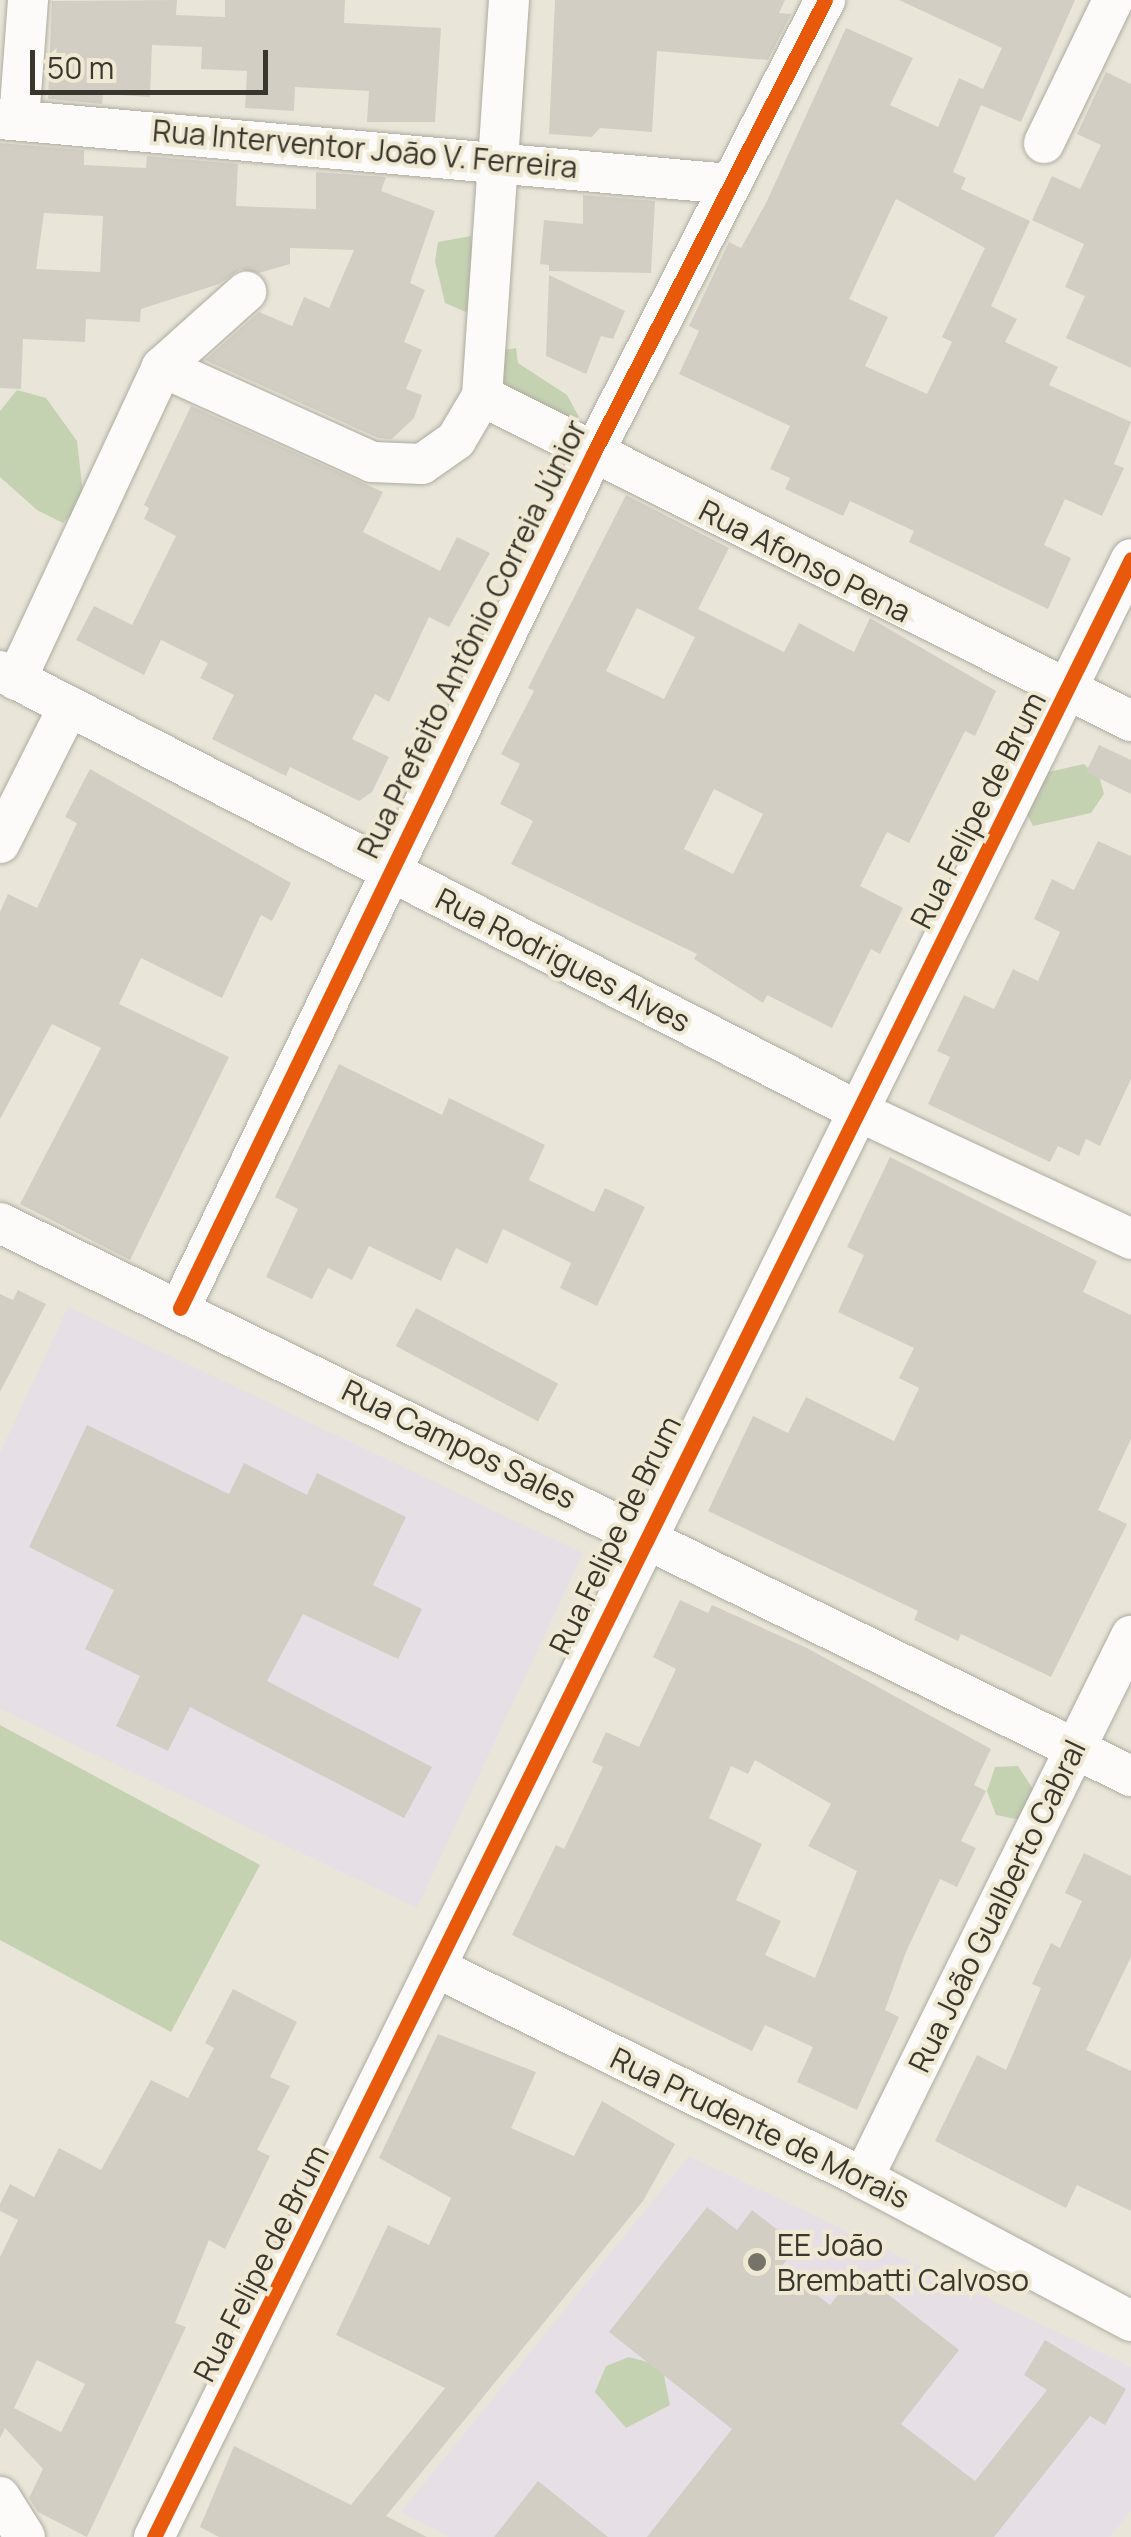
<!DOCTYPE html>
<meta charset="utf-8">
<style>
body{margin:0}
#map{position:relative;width:1131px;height:2537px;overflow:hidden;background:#e9e6d9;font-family:Manrope,sans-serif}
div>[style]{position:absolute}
.education>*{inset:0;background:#e6dfe5}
.green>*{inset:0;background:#c5d2b2}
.building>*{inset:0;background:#d2cec4;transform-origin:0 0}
.roads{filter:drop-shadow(0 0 2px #aeaba1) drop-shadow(0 0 2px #aeaba1)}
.minor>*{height:40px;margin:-20px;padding:0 20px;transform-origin:20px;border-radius:20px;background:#fcfbf9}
.cycleway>*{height:15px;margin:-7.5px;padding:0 7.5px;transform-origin:7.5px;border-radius:7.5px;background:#e8590c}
.dots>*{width:28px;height:28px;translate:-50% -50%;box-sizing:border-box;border:5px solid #efe9d3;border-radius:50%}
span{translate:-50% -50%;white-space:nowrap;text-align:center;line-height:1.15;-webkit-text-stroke:8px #efe9d3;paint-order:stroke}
.street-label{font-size:30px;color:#38362d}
.poi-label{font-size:30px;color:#38362d}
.left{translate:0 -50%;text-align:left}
.scale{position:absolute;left:30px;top:50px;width:238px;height:45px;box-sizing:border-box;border:5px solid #38362d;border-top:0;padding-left:12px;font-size:30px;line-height:35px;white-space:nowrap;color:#38362d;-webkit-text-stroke:8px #efe9d3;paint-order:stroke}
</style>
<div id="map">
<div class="education">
<div style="clip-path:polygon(68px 1307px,583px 1553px,417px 1908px,0 1709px,0 1453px)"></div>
<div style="clip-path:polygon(689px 2156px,1131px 2367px,1131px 2511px,1109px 2537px,449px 2537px,401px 2512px)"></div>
</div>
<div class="green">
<div style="clip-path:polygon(471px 236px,478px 295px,466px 312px,445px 303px,435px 261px,438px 242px)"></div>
<div style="clip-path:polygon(516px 348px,518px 363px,567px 395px,579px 417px,553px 423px,519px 407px,501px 377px,505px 350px)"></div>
<div style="clip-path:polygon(17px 390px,46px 398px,77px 441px,84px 502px,63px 523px,37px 510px,0 477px,0 411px)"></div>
<div style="clip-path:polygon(1084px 764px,1100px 779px,1104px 794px,1091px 813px,1033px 826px,1020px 800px,1044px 773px)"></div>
<div style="clip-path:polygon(0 1725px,260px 1865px,171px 2032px,0 1940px)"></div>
<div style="clip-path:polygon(1018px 1766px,1038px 1797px,1025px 1821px,996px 1815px,987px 1791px,995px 1767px)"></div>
<div style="clip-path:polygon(629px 2357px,662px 2366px,670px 2405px,626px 2428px,595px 2392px,606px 2366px)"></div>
</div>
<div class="building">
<div style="clip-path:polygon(177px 0,176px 15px,225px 17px,225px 0,345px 0,344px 23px,441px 28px,435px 122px,367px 122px,369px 91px,295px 87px,294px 111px,245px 108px,247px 71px,201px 69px,202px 47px,152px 45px,150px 97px,103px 94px,102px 104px,48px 99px,52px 1px)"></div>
<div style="clip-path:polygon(555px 0,785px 0,779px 13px,791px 14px,768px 60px,657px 51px,652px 132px,600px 128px,592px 137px,549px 134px)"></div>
<div style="clip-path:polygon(evenodd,899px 0,1075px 0,1021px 122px,981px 105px,953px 172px,966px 178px,961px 189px,1030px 221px,991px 306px,1017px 319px,1005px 342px,1058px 367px,1049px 385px,1131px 422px,1114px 464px,1124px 468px,1102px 516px,1065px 499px,1044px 545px,1071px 558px,1048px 609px,909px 542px,914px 531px,850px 501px,843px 516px,785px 489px,790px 478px,770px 469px,790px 426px,679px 374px,699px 331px,689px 326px,729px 242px,741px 248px,766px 203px,846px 28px,913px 58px,890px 105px,938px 127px,959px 78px,983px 89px,1002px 48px,899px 0,896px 199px,985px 248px,942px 337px,952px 342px,927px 394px,865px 366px,888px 317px,849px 299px,896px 199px)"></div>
<div style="clip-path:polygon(1106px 72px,1131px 84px,1131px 368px,1066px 338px,1085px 296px,1065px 287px,1084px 244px,1032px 220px,1052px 176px,1080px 189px,1101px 145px,1077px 134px)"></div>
<div style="clip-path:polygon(evenodd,0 143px,84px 150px,84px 165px,146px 168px,147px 156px,238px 164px,236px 206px,316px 209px,316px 172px,386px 177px,381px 191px,435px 211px,410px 283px,425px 290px,404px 342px,422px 350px,406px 389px,422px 395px,414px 418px,392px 439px,378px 438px,205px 360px,259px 312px,292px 326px,304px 297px,329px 308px,354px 250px,290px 248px,290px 264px,259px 273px,240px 269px,219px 284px,141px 309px,140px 322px,86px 319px,85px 342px,23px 339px,21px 389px,0 388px,0 143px,44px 213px,103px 216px,100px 272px,36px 269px,44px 213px)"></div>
<div style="clip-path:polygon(583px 195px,655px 201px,651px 273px,549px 271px,549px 265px,540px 264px,544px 220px,583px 224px)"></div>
<div style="clip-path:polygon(549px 275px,625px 311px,613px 339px,601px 336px,586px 374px,546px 356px)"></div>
<div style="clip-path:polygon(191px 406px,383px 492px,363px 532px,440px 571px,457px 537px,490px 553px,449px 627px,429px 617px,389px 702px,375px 694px,352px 739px,389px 757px,372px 792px,359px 801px,290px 767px,286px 776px,212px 739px,234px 695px,200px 678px,208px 663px,161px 640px,144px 675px,76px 640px,94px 606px,132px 625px,176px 536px,144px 519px,149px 508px,144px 505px)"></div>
<div style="clip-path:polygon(evenodd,626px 495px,729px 548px,698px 609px,784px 652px,799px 623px,854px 652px,870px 618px,996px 691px,975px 736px,965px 731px,909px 843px,887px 832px,860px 886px,903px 908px,880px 954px,871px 949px,832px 1028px,767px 995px,763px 1003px,694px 959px,697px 954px,511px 864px,533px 821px,500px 804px,520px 764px,501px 754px,534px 691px,528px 688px,626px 495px,637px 608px,695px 637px,664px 699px,606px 671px,637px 608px,626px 495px,714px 789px,763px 814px,733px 874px,684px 849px,714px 789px)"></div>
<div style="clip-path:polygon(1099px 745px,1131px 760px,1131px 794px,1086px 772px)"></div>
<div style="clip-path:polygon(90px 769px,291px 883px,272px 921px,261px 915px,222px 998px,141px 958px,119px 1004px,229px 1057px,130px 1260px,20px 1204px,101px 1048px,52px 1024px,0 1119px,0 912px,8px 894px,37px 908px,77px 823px,65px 817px)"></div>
<div style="clip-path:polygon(1098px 841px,1131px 856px,1131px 1079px,1100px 1146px,1086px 1139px,1079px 1156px,1058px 1146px,1050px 1162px,928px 1104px,950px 1057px,937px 1051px,964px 995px,994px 1009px,1013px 969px,1038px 981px,1060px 932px,1034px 919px,1052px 879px,1074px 890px)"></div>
<div style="clip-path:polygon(339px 1064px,442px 1115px,449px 1098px,545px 1145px,529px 1180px,594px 1212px,605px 1188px,645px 1207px,597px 1306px,560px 1288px,571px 1263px,503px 1229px,487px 1264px,456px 1248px,441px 1281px,369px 1246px,352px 1280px,328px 1268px,312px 1299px,266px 1277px,298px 1209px,275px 1197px)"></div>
<div style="clip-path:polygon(890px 1157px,1097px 1261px,1083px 1292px,1131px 1315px,1131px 1439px,1098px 1510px,1127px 1524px,1051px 1677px,961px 1634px,958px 1641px,914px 1620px,918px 1611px,708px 1511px,753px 1416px,788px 1433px,806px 1397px,894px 1441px,919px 1388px,899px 1378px,914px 1348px,838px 1312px,864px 1255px,847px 1247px)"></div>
<div style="clip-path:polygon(18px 1290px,46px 1304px,0 1392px,0 1294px,13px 1300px)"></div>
<div style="left:416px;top:1308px;width:161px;height:43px;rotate:28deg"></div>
<div style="clip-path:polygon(87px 1425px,229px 1494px,244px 1463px,307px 1495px,317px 1473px,406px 1517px,373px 1585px,422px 1609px,398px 1659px,303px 1614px,267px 1681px,432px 1767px,404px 1818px,190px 1707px,168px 1751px,116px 1726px,140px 1676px,85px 1649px,114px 1590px,29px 1547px)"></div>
<div style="clip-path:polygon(evenodd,680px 1600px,708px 1613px,712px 1605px,807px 1648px,991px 1749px,974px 1785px,986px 1791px,961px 1841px,976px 1848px,957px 1887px,940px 1879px,906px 1952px,885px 2010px,899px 2017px,857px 2110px,797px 2082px,813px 2047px,765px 2025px,752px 2051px,512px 1935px,556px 1845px,564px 1849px,603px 1767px,592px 1762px,606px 1732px,639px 1747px,676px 1669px,653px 1657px,680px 1600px,755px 1760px,831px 1804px,808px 1846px,857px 1871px,815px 1978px,765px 1955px,781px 1921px,736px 1900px,762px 1844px,709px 1818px,731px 1766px,748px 1774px,755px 1760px)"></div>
<div style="clip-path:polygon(1084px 1853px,1131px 1876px,1131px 1957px,1086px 2050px,1131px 2071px,1131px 2211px,1077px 2185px,1066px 2208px,935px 2141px,977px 2055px,1006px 2070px,1041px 1988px,1032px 1984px,1051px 1943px,1060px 1948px,1082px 1901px,1065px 1893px)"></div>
<div style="clip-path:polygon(evenodd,233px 1989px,297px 2022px,270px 2077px,290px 2086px,257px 2150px,270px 2156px,225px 2249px,209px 2240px,175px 2323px,186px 2327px,87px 2537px,38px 2512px,29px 2498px,43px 2469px,5px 2428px,0 2438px,0 2257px,18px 2220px,0 2211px,0 2204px,10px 2184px,34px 2197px,59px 2148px,101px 2170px,151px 2080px,188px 2098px,214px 2048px,205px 2043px,233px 1989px,37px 2360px,85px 2384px,61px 2432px,14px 2408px,37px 2360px)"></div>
<div style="clip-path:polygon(438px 2034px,536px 2072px,511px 2128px,574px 2156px,602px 2101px,675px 2144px,643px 2201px,386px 2516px,427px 2537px,219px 2537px,200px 2527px,234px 2446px,351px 2505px,445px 2388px,336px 2335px,388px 2225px,429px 2245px,451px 2198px,379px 2158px)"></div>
<div style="clip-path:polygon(707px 2207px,737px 2230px,752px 2210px,798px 2246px,781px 2267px,830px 2305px,857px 2270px,959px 2350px,901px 2424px,975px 2481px,1047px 2390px,1024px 2375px,1045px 2340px,1126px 2389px,1105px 2425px,1090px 2416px,994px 2537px,647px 2537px,732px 2429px,609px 2332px)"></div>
<div style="clip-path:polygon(538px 2481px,608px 2537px,494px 2537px)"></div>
</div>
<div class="roads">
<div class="minor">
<div style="left:0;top:119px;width:733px;rotate:5.09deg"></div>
<div style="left:19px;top:120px;width:120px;rotate:-85.7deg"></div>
<div style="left:1044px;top:143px;width:159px;rotate:-64.2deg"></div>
<div style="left:162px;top:367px;width:230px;rotate:24.3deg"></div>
<div style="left:372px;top:462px;width:50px;rotate:2.3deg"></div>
<div style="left:422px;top:464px;width:42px;rotate:-35.2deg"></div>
<div style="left:456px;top:440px;width:51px;rotate:-59.4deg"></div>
<div style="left:482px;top:396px;width:397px;rotate:-86.1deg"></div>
<div style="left:482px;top:396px;width:726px;rotate:26.6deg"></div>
<div style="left:0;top:671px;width:962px;rotate:27.15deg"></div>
<div style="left:856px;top:1110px;width:304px;rotate:25.1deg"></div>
<div style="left:16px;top:680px;width:345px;rotate:-65deg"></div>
<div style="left:162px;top:367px;width:113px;rotate:-41.8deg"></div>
<div style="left:0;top:843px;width:153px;rotate:-63.3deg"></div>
<div style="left:0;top:1223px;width:1259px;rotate:26.06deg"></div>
<div style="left:180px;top:1308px;width:949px;rotate:-64.19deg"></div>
<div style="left:593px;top:454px;width:510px;rotate:-62.93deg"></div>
<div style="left:439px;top:1969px;width:473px;rotate:26.2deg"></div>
<div style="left:863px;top:2178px;width:304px;rotate:28.1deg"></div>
<div style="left:863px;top:2178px;width:605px;rotate:-63.69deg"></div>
<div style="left:0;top:2497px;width:47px;rotate:58deg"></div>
<div style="left:154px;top:2537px;width:2206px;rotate:-63.71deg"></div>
</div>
</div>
<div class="cycleway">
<div style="left:180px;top:1308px;width:949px;rotate:-64.19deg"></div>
<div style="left:593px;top:454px;width:510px;rotate:-62.93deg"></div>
<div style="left:154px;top:2537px;width:2206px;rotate:-63.71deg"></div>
</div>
<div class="dots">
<div style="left:757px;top:2262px;background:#767469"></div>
</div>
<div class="street-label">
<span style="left:365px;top:149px;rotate:5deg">Rua Interventor João V. Ferreira</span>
<span style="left:805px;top:561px;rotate:27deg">Rua Afonso Pena</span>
<span style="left:472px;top:639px;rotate:-64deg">Rua Prefeito Antônio Correia Júnior</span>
<span style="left:978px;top:810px;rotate:-63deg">Rua Felipe de Brum</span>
<span style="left:563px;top:960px;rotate:27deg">Rua Rodrigues Alves</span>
<span style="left:459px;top:1444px;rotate:26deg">Rua Campos Sales</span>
<span style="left:615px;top:1535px;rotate:-64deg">Rua Felipe de Brum</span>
<span style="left:997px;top:1906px;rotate:-64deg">Rua João Gualberto Cabral</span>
<span style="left:760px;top:2128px;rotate:26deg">Rua Prudente de Morais</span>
<span style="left:261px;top:2263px;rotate:-63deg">Rua Felipe de Brum</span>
</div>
<div class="poi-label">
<span class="left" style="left:777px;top:2262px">EE João<br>Brembatti Calvoso</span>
</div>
<div class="scale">50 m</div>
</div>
